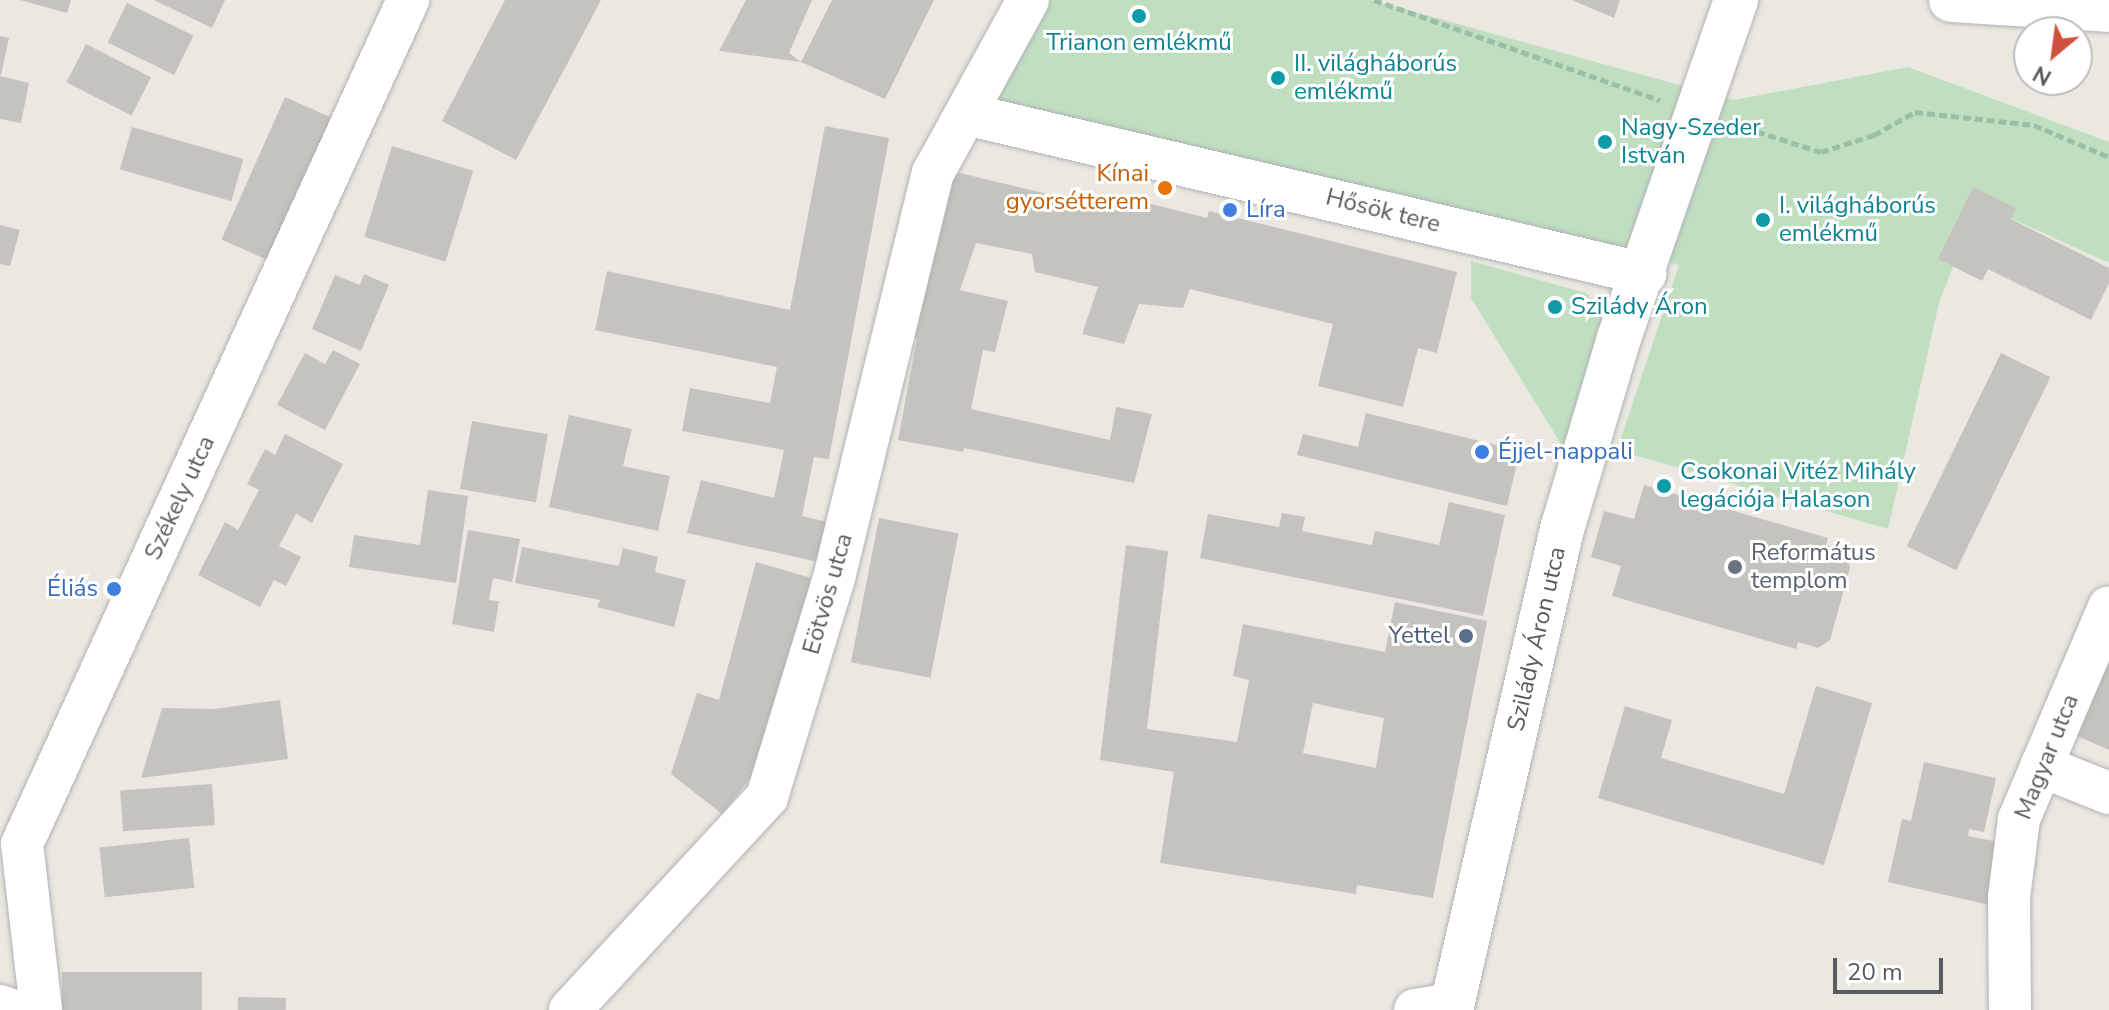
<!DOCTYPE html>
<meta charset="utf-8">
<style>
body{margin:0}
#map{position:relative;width:2109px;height:1010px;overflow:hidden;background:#eae8e0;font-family:"Nunito Sans",sans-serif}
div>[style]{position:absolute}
.green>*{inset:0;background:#c0dfc1}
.building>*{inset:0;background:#c5c3bd;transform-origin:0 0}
.path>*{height:5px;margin-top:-2.5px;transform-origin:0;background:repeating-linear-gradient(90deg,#9abfa6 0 8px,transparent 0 12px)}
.roads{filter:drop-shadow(0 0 2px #b1b2b6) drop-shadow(0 0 2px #b1b2b6)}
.minor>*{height:42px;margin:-21px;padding:0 21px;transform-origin:21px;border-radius:21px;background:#fff}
.tertiary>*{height:44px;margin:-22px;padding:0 22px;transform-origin:22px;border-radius:22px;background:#fff}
.secondary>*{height:44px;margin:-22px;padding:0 22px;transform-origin:22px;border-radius:22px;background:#fff}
.dots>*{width:22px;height:22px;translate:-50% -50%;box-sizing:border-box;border:4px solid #fff;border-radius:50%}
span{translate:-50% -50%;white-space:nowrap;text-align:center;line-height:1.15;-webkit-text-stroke:6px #fff;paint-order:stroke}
.culture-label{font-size:24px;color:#0d838f}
.left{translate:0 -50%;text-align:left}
.food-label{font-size:24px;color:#c56008}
.right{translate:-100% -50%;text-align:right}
.shop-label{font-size:24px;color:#366cbe}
.street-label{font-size:24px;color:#595c5f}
.worship-label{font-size:24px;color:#5b616d}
.service-label{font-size:24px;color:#4e5e75}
.north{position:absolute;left:2013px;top:16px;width:80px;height:80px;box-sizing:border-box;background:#fff;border:2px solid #bdbebf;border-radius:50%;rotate:209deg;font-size:22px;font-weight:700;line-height:32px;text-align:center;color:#595c5f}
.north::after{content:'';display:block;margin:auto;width:28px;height:36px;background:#d1513f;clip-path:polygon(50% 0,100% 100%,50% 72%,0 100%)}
.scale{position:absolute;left:1833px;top:958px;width:110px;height:36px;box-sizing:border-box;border:4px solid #595c5f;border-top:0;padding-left:10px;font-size:24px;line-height:28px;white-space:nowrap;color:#595c5f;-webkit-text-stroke:6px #fff;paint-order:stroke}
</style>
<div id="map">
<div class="green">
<div style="clip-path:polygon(1040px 0,1371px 0,1734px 100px,1908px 67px,2109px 142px,2109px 263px,1978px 203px,1939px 303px,1888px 529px,1617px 450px,1679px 265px,987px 105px)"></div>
<div style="clip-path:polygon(1471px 261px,1586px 293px,1601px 310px,1610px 328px,1569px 457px,1471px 298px)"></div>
</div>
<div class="building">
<div style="clip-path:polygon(20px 0,71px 0,67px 13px)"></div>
<div style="clip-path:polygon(154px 0,225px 0,212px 28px)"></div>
<div style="clip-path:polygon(505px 0,601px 0,516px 160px,442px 121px)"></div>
<div style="clip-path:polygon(746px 0,812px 0,789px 53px,801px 62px,719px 51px)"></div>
<div style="clip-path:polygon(832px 0,934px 0,885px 99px,801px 62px)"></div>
<div style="clip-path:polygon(1572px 0,1620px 0,1614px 18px)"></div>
<div style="left:127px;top:3px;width:74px;height:44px;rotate:26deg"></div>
<div style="clip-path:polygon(0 36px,9px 38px,1px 75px,0 75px)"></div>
<div style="left:86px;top:44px;width:73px;height:43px;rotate:27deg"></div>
<div style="clip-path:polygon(0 76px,29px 83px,21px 123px,0 119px)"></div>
<div style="left:285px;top:97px;width:51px;height:156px;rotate:24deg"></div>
<div style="clip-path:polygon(825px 126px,889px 138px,829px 459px,814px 457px,802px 516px,832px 523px,823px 563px,687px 533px,701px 480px,774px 498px,784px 450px,682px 431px,690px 388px,770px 403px,777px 367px,595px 330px,607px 271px,790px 310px)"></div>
<div style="left:132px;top:127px;width:116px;height:44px;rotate:16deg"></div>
<div style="left:392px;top:146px;width:85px;height:95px;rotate:17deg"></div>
<div style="clip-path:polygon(960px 173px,1122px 212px,1127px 198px,1207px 218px,1209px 211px,1457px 272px,1437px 353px,1418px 348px,1403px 407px,1318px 386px,1333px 324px,1190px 289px,1183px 308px,1139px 304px,1124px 344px,1082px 334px,1098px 287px,1035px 272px,1032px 254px,976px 243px,960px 290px,1008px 301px,995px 352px,983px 350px,971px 409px,1110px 440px,1116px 407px,1152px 414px,1134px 483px,964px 448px,963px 452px,898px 440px,917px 338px,907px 335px,940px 179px)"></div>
<div style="clip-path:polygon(1973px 187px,2016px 208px,2011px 219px,2109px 268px,2109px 283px,2091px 320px,1988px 269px,1982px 281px,1938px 259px)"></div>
<div style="clip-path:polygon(0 225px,20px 230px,10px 266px,0 264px)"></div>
<div style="clip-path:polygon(364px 274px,389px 285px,361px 351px,312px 329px,335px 275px,360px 285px)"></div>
<div style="clip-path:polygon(333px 350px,360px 364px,325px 430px,277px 405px,305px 353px,325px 364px)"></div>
<div style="left:2001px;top:353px;width:55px;height:215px;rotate:26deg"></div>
<div style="clip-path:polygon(1366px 413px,1520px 451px,1507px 506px,1297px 455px,1303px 434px,1358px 447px)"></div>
<div style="clip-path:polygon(569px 415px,632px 429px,623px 466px,670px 476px,658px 531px,549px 507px)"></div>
<div style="left:472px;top:421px;width:77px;height:69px;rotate:10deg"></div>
<div style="clip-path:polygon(285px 434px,343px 464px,312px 523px,296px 514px,279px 546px,301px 557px,286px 586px,274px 580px,260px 607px,198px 575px,225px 522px,238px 530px,259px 490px,247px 484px,265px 449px,275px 455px)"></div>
<div style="clip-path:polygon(1644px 485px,1828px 538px,1826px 545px,1846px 550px,1850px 568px,1830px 640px,1818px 648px,1798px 642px,1796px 649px,1612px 596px,1621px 566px,1591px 557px,1604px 511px,1634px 519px)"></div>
<div style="clip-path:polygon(428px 490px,468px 496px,456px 583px,349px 567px,354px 535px,420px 545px)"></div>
<div style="clip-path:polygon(1449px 502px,1505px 515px,1483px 616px,1200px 558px,1208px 514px,1279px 527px,1282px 513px,1305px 517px,1302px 531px,1372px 545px,1375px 531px,1439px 545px)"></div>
<div style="left:879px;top:518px;width:81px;height:147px;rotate:11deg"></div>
<div style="clip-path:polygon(468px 530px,520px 539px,512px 582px,493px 578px,489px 600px,499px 601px,494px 632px,452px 624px)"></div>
<div style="clip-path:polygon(evenodd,1126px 545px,1168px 551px,1147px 729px,1237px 742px,1249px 680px,1233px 676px,1243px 624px,1385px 652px,1395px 602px,1487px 621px,1433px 898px,1357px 885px,1356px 894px,1160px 863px,1174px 772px,1100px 760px,1126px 545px,1313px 703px,1384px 718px,1376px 768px,1303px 753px,1313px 703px)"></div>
<div style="clip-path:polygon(522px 547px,619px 566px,623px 548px,658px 557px,655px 572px,686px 580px,674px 627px,597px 607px,600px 600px,515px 583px)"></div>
<div style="clip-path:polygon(756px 562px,811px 578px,760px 766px,722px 814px,671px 774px,697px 693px,719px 700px)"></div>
<div style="clip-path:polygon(2109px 662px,2109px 750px,2077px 736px)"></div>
<div style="clip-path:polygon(1816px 686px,1872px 703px,1824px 865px,1598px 798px,1625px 706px,1672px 720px,1661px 758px,1784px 794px)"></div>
<div style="clip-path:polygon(280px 700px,288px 759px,141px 778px,162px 708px,214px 709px)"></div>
<div style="clip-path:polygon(1924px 762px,1996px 778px,1984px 832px,1969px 829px,1968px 836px,2003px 843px,1990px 905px,1888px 882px,1902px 819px,1911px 821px)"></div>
<div style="left:212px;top:784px;width:41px;height:92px;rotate:86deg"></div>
<div style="left:189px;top:838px;width:50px;height:90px;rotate:84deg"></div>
<div style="left:62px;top:972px;width:140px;height:38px"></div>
<div style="left:238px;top:997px;width:48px;height:13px;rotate:1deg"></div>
</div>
<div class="path">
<div style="left:1374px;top:0;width:303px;rotate:19.3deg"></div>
<div style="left:1734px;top:124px;width:91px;rotate:17.8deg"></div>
<div style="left:1821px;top:152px;width:56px;rotate:-17.8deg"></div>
<div style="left:1874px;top:135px;width:47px;rotate:-29.3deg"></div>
<div style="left:1915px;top:112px;width:120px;rotate:6.2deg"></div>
<div style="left:2034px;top:125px;width:82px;rotate:23.1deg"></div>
</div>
<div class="roads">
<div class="minor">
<div style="left:966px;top:114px;width:698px;rotate:13.26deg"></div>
<div style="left:2041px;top:766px;width:73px;rotate:21.7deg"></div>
<div style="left:0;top:1006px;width:12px;rotate:20deg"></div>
<div style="left:41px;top:1010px;width:167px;rotate:-96.5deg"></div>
<div style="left:22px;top:844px;width:928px;rotate:-65.42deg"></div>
<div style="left:570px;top:1010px;width:290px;rotate:-47.2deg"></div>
<div style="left:767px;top:797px;width:229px;rotate:-73deg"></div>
<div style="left:834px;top:578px;width:417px;rotate:-76.3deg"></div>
<div style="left:933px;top:173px;width:197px;rotate:-61.2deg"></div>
<div style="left:1415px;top:1010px;width:36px;rotate:-9deg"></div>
<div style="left:2010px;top:1010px;width:113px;rotate:-90.5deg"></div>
<div style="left:2009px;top:897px;width:79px;rotate:-82.7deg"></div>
<div style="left:2019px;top:819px;width:230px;rotate:-67deg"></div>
</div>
<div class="tertiary">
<div style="left:1451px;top:1010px;width:497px;rotate:-77deg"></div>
<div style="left:1563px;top:526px;width:196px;rotate:-73.4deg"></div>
<div style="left:1619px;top:338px;width:358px;rotate:-70.9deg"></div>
</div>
<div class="secondary">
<div style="left:1951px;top:0;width:158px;rotate:3.6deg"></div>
</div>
</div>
<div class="dots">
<div style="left:1139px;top:16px;background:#0f9aa8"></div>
<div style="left:1278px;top:78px;background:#0f9aa8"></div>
<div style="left:1605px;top:142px;background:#0f9aa8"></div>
<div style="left:1165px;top:188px;background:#e8710a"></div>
<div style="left:1230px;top:210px;background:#3f7fe0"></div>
<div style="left:1763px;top:220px;background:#0f9aa8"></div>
<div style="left:1555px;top:307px;background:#0f9aa8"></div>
<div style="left:1482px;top:452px;background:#3f7fe0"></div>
<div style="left:1664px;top:486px;background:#0f9aa8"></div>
<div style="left:1735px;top:567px;background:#6b7280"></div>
<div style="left:114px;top:589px;background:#3f7fe0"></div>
<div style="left:1466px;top:636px;background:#5c6f8a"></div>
</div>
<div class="culture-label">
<span style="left:1139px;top:43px">Trianon emlékmű</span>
<span class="left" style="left:1294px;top:78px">II. világháborús<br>emlékmű</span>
<span class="left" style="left:1621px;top:142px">Nagy-Szeder<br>István</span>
<span class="left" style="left:1779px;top:220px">I. világháborús<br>emlékmű</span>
<span class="left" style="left:1571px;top:307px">Szilády Áron</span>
<span class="left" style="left:1680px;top:486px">Csokonai Vitéz Mihály<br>legációja Halason</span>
</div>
<div class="food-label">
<span class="right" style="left:1149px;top:188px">Kínai<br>gyorsétterem</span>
</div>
<div class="shop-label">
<span class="left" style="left:1246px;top:210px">Líra</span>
<span class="left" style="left:1498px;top:452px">Éjjel-nappali</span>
<span class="right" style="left:98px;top:589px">Éliás</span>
</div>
<div class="street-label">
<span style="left:1383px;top:211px;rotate:14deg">Hősök tere</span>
<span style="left:180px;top:498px;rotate:-65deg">Székely utca</span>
<span style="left:828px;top:594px;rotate:-74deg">Eötvös utca</span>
<span style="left:1537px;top:639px;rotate:-77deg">Szilády Áron utca</span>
<span style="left:2047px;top:757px;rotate:-68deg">Magyar utca</span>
</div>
<div class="worship-label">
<span class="left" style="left:1751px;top:567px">Református<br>templom</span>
</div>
<div class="service-label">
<span class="right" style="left:1450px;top:636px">Yettel</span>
</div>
<div class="north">N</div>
<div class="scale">20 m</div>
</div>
